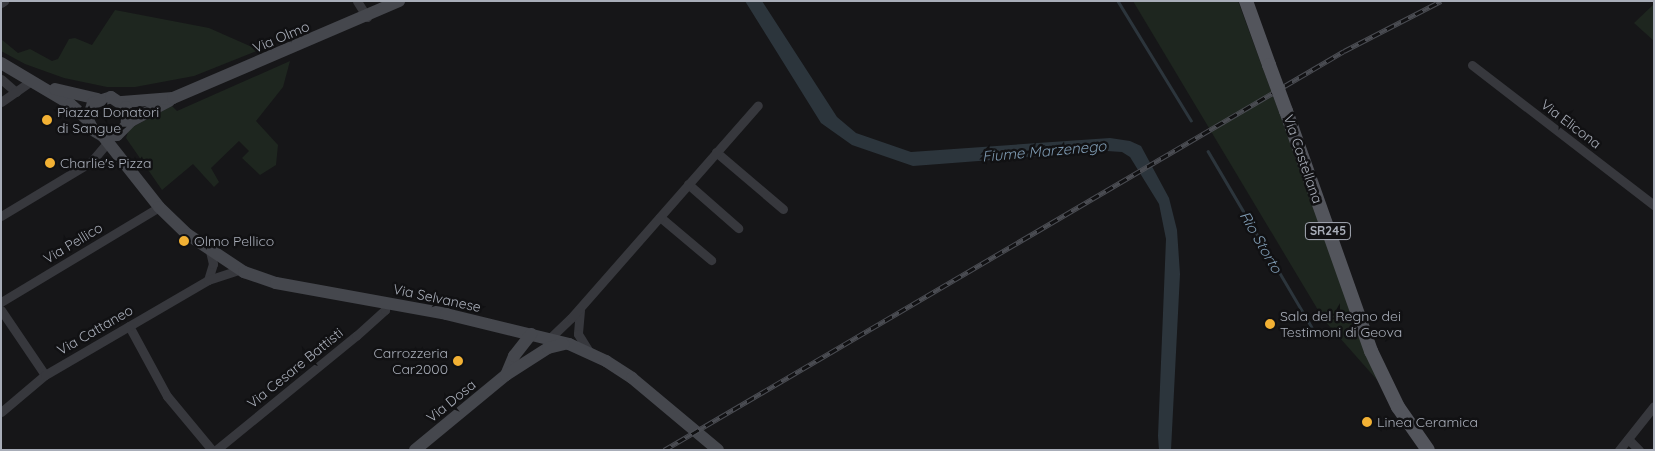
<!DOCTYPE html>
<style>
body{margin:0}
#map{position:relative;width:1655px;height:451px;overflow:hidden;background:#161618;font-family:Quicksand,sans-serif}
div>[style]{position:absolute}
.green>*{inset:0;background:#1e261f}
.water>*{inset:0;background:#2c353c}
.stream>*{height:2.5px;margin:-1.25px;padding:0 1.25px;transform-origin:1.25px;border-radius:1.25px;background:#2c353c}
.street>*{height:9px;margin:-4.5px;padding:0 4.5px;transform-origin:4.5px;border-radius:4.5px;background:#37383d}
.secondary>*{height:12px;margin:-6px;padding:0 6px;transform-origin:6px;border-radius:6px;background:#45474d}
.primary>*{height:14px;margin:-7px;padding:0 7px;transform-origin:7px;border-radius:7px;background:#53555c}
.rail>*{height:4.5px;margin-top:-2.25px;transform-origin:0;background:repeating-linear-gradient(90deg,#111113 0 8px,#4a4c52 0 16px);box-sizing:border-box;border-block:1px solid #4a4c52}
.primary-bridge>*{height:14px;margin:-7px;padding:0 7px;transform-origin:7px;border-radius:7px;background:#53555c}
.dots>*{width:14px;height:14px;translate:-50% -50%;box-sizing:border-box;border:2px solid #111113;border-radius:50%}
span{translate:-50% -50%;white-space:nowrap;text-align:center;line-height:1.15;-webkit-text-stroke:5px #111113;paint-order:stroke}
.shield-label span{padding:1px 4px;background:#111113;border:1px solid;border-radius:4px;-webkit-text-stroke-width:0}
.shield-label{font-size:12px;color:#a8adb8;font-weight:700}
.street-label{font-size:14px;color:#a8adb8}
.poi-label{font-size:14px;color:#a8adb8}
.left{translate:0 -50%;text-align:left}
.right{translate:-100% -50%;text-align:right}
.water-label{font-size:15px;color:#7f9bb3;font-style:italic}
.frame{position:absolute;inset:0;border:2px solid #a8adb8;pointer-events:none}
</style>
<div id="map">
<div class="green">
<div style="clip-path:polygon(1133px 1px,1238px 1px,1378px 381px,1324px 320px)"></div>
<div style="clip-path:polygon(1654px 4px,1654px 41px,1634px 23px)"></div>
<div style="clip-path:polygon(115px 10px,209px 28px,259px 50px,194px 76px,135px 87px,107px 87px,64px 78px,25px 64px,1px 51px,1px 39px,18px 53px,30px 49px,52px 61px,58px 59px,69px 39px,75px 38px,92px 45px)"></div>
<div style="clip-path:polygon(290px 61px,283px 87px,256px 121px,278px 145px,276px 165px,260px 175px,242px 158px,249px 151px,239px 141px,211px 168px,219px 182px,214px 187px,193px 164px,162px 190px,126px 138px,129px 129px,172px 106px,177px 111px)"></div>
</div>
<div class="water">
<div style="clip-path:polygon(745px 1px,762px 1px,837px 117px,856px 133px,911px 152px,1110px 138px,1130px 141px,1141px 146px,1169px 198px,1177px 230px,1180px 274px,1171px 450px,1159px 450px,1158px 436px,1166px 239px,1159px 204px,1130px 157px,1122px 152px,1107px 151px,913px 166px,852px 145px,821px 123px)"></div>
</div>
<div class="stream">
<div style="left:1118px;top:1px;width:140px;rotate:58.5deg"></div>
<div style="left:1208px;top:151px;width:211px;rotate:59.5deg"></div>
</div>
<div class="street">
<div style="left:357px;top:1px;width:19px;rotate:58deg"></div>
<div style="left:1px;top:3px;width:4px;rotate:-34deg"></div>
<div style="left:1472px;top:65px;width:230px;rotate:37.6deg"></div>
<div style="left:1px;top:79px;width:20px;rotate:41deg"></div>
<div style="left:1px;top:102px;width:38px;rotate:-35deg"></div>
<div style="left:716px;top:152px;width:88px;rotate:40.4deg"></div>
<div style="left:688px;top:184px;width:67px;rotate:41.3deg"></div>
<div style="left:1px;top:216px;width:105px;rotate:-31deg"></div>
<div style="left:91px;top:162px;width:26px;rotate:-50deg"></div>
<div style="left:660px;top:217px;width:67px;rotate:40.1deg"></div>
<div style="left:208px;top:280px;width:17px;rotate:-73deg"></div>
<div style="left:213px;top:264px;width:13px;rotate:-103deg"></div>
<div style="left:1px;top:302px;width:184px;rotate:-31deg"></div>
<div style="left:1px;top:310px;width:78px;rotate:55.9deg"></div>
<div style="left:580px;top:310px;width:24px;rotate:95deg"></div>
<div style="left:578px;top:334px;width:22px;rotate:58deg"></div>
<div style="left:129px;top:326px;width:80px;rotate:61.5deg"></div>
<div style="left:167px;top:396px;width:70px;rotate:50.2deg"></div>
<div style="left:549px;top:339px;width:30px;rotate:-44deg"></div>
<div style="left:571px;top:318px;width:283px;rotate:-48.7deg"></div>
<div style="left:1px;top:412px;width:57px;rotate:-40.1deg"></div>
<div style="left:45px;top:375px;width:189px;rotate:-30.2deg"></div>
<div style="left:208px;top:280px;width:33px;rotate:-18deg"></div>
<div style="left:1628px;top:439px;width:16px;rotate:45deg"></div>
<div style="left:216px;top:450px;width:181px;rotate:-39.2deg"></div>
<div style="left:356px;top:336px;width:39px;rotate:-42deg"></div>
<div style="left:385px;top:310px;width:7px;rotate:-82deg"></div>
<div style="left:1619px;top:450px;width:56px;rotate:-51.5deg"></div>
</div>
<div class="secondary">
<div style="left:1px;top:63px;width:80px;rotate:30.7deg"></div>
<div style="left:70px;top:104px;width:24px;rotate:42deg"></div>
<div style="left:88px;top:120px;width:11px;rotate:63deg"></div>
<div style="left:93px;top:130px;width:12px;rotate:31deg"></div>
<div style="left:103px;top:136px;width:14px;rotate:-4deg"></div>
<div style="left:117px;top:135px;width:20px;rotate:-45deg"></div>
<div style="left:131px;top:121px;width:43px;rotate:-27.8deg"></div>
<div style="left:55px;top:89px;width:44px;rotate:13.1deg"></div>
<div style="left:122px;top:102px;width:51px;rotate:-4.5deg"></div>
<div style="left:173px;top:98px;width:246px;rotate:-23.2deg"></div>
<div style="left:88px;top:120px;width:18px;rotate:-74deg"></div>
<div style="left:93px;top:103px;width:19px;rotate:-18deg"></div>
<div style="left:111px;top:97px;width:18px;rotate:34deg"></div>
<div style="left:126px;top:107px;width:17px;rotate:87deg"></div>
<div style="left:103px;top:136px;width:90px;rotate:51.7deg"></div>
<div style="left:159px;top:207px;width:39px;rotate:44deg"></div>
<div style="left:187px;top:234px;width:69px;rotate:33.7deg"></div>
<div style="left:244px;top:272px;width:34px;rotate:19deg"></div>
<div style="left:276px;top:283px;width:173px;rotate:10.3deg"></div>
<div style="left:446px;top:314px;width:127px;rotate:13.7deg"></div>
<div style="left:569px;top:344px;width:41px;rotate:24.7deg"></div>
<div style="left:606px;top:361px;width:31px;rotate:33deg"></div>
<div style="left:632px;top:378px;width:112px;rotate:39.9deg"></div>
<div style="left:506px;top:375px;width:21px;rotate:-67deg"></div>
<div style="left:514px;top:356px;width:28px;rotate:-52deg"></div>
<div style="left:415px;top:450px;width:118px;rotate:-39.5deg"></div>
<div style="left:506px;top:375px;width:50px;rotate:-32.7deg"></div>
<div style="left:548px;top:348px;width:16px;rotate:-14deg"></div>
</div>
<div class="primary">
<div style="left:1246px;top:1px;width:68px;rotate:70.2deg"></div>
<div style="left:1286px;top:111px;width:255px;rotate:70.5deg"></div>
<div style="left:1371px;top:351px;width:62px;rotate:64.3deg"></div>
<div style="left:1398px;top:407px;width:52px;rotate:55.1deg"></div>
</div>
<div class="rail">
<div style="left:664px;top:450px;width:788px;rotate:-30.4deg"></div>
<div style="left:1344px;top:51px;width:109px;rotate:-27.3deg"></div>
</div>
<div class="primary-bridge">
<div style="left:1269px;top:65px;width:49px;rotate:69.7deg"></div>
</div>
<div class="dots">
<div style="left:47px;top:120px;background:#f2b134"></div>
<div style="left:50px;top:163px;background:#f2b134"></div>
<div style="left:184px;top:241px;background:#f2b134"></div>
<div style="left:1270px;top:324px;background:#f2b134"></div>
<div style="left:458px;top:361px;background:#f2b134"></div>
<div style="left:1367px;top:422px;background:#f2b134"></div>
</div>
<div class="shield-label">
<span style="left:1328px;top:231px">SR245</span>
</div>
<div class="street-label">
<span style="left:281px;top:37px;rotate:-23deg">Via Olmo</span>
<span style="left:1571px;top:124px;rotate:37deg">Via Elicona</span>
<span style="left:1303px;top:159px;rotate:71deg">Via Castellana</span>
<span style="left:73px;top:243px;rotate:-31deg">Via Pellico</span>
<span style="left:437px;top:298px;rotate:12deg">Via Selvanese</span>
<span style="left:95px;top:330px;rotate:-30deg">Via Cattaneo</span>
<span style="left:295px;top:368px;rotate:-39deg">Via Cesare Battisti</span>
<span style="left:451px;top:401px;rotate:-39deg">Via Dosa</span>
</div>
<div class="poi-label">
<span class="left" style="left:57px;top:120px">Piazza Donatori<br>di Sangue</span>
<span class="left" style="left:60px;top:163px">Charlie's Pizza</span>
<span class="left" style="left:194px;top:241px">Olmo Pellico</span>
<span class="left" style="left:1280px;top:324px">Sala del Regno dei<br>Testimoni di Geova</span>
<span class="right" style="left:448px;top:361px">Carrozzeria<br>Car2000</span>
<span class="left" style="left:1377px;top:422px">Linea Ceramica</span>
</div>
<div class="water-label">
<span style="left:1044px;top:151px;rotate:-5deg">Fiume Marzenego</span>
<span style="left:1261px;top:242px;rotate:60deg">Rio Storto</span>
</div>
<div class="frame"></div>
</div>
